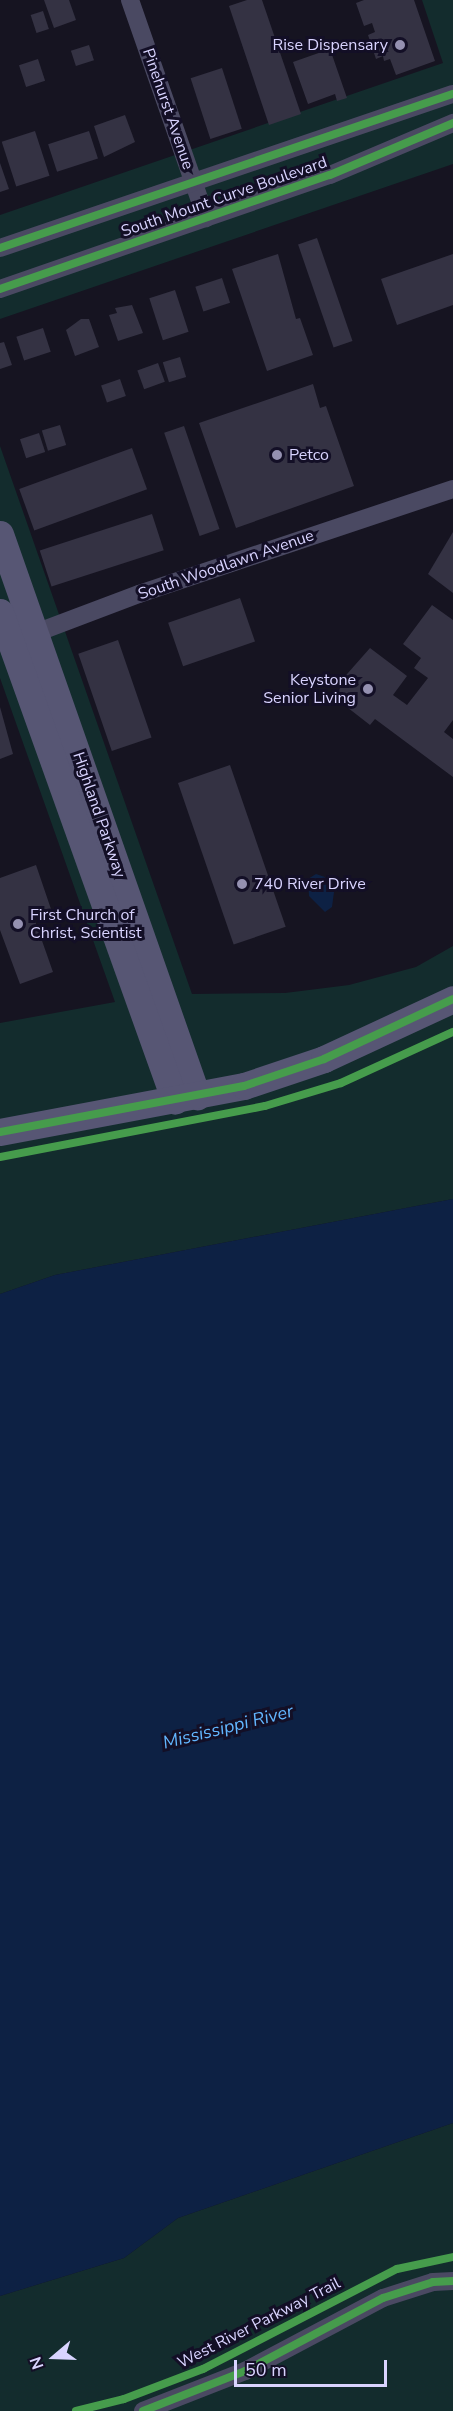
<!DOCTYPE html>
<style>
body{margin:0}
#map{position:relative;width:453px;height:2411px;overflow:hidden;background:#161421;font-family:"Nunito Sans",sans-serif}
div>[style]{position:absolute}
.green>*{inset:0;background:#132c2d}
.water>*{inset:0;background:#0d2144}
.building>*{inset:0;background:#343243;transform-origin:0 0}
.street>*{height:18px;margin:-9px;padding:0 9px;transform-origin:9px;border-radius:9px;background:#4a4962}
.secondary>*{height:27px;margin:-13.5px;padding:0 13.5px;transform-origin:13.5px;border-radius:13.5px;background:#575674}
.cycleway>*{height:8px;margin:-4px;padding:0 4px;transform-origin:4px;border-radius:4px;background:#469c4c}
.dots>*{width:16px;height:16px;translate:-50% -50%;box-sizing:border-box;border:3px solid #130f26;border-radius:50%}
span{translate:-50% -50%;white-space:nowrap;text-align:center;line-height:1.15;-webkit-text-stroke:6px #130f26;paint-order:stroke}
.poi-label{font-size:16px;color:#d9d4ff}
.right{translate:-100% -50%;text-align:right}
.left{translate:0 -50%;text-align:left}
.street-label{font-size:16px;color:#d9d4ff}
.water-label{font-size:18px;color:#62b6ff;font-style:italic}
.north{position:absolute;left:24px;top:2327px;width:60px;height:60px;-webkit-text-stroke:4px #130f26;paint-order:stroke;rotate:251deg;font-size:16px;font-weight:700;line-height:24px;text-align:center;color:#d9d4ff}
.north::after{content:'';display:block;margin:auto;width:21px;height:27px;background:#d9d4ff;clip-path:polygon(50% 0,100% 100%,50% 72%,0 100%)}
.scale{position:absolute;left:234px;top:2360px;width:153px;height:27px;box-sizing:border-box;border:3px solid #d9d4ff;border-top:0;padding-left:8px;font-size:18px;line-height:21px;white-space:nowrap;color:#d9d4ff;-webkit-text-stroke:4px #130f26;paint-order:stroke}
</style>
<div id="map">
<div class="green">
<div style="clip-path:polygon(422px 0,453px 0,453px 164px,0 319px,0 215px,443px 63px)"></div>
<div style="clip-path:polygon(0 446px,192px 994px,285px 993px,349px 985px,416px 967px,453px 946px,453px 1199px,55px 1275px,0 1294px,0 1023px,115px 1002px,0 678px)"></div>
<div style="clip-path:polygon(453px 2123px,453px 2411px,0 2411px,0 2296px,124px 2258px,178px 2218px)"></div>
</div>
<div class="water">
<div style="clip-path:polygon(316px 874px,325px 877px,334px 892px,332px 907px,325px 912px,309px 896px,308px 879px)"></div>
<div style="clip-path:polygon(453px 1199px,453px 2123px,178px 2218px,124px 2258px,0 2296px,0 1294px,55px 1275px)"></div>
</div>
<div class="building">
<div style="clip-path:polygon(44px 0,69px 0,76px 20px,54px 28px)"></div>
<div style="clip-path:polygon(247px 0,262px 0,301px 114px,269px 125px,229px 6px)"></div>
<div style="clip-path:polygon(364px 0,414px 0,435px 61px,396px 75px,390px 59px,384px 61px,383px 56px,376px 59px,368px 35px,375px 32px,372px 23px,364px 26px,356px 3px)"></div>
<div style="left:43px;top:11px;width:19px;height:13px;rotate:72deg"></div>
<div style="left:89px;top:45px;width:16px;height:19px;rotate:72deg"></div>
<div style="clip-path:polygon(330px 49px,347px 98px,337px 101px,335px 94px,308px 104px,293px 62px)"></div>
<div style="left:38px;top:59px;width:23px;height:20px;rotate:72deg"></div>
<div style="left:222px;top:68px;width:64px;height:33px;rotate:72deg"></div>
<div style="clip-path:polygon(125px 115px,135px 142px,104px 157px,94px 126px)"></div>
<div style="left:35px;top:131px;width:47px;height:35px;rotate:72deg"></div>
<div style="left:89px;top:131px;width:29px;height:43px;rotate:72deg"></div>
<div style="clip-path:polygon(0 163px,9px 189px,0 192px)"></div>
<div style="left:317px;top:238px;width:109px;height:20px;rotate:71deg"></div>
<div style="clip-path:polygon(278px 254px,296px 319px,300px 318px,313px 355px,267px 371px,232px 269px)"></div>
<div style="clip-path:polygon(453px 254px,453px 305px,397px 325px,381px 279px)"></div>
<div style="left:222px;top:278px;width:26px;height:28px;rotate:72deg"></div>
<div style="left:175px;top:290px;width:44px;height:27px;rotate:72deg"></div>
<div style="clip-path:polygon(132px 305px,143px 333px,118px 341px,109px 315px,117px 313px,115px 308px)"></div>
<div style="clip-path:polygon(81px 319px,89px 319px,99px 347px,75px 356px,66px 330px)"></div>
<div style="left:43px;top:328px;width:25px;height:28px;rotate:72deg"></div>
<div style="clip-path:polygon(4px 342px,12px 365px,0 369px,0 343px)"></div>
<div style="left:180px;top:357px;width:21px;height:18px;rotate:73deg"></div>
<div style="left:158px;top:363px;width:20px;height:22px;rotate:70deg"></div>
<div style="left:120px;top:379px;width:18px;height:20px;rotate:71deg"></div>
<div style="clip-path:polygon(313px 384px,320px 408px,326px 406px,354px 486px,236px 528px,199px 423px)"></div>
<div style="left:60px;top:425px;width:21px;height:19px;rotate:73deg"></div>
<div style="left:184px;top:426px;width:109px;height:21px;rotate:71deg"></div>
<div style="left:39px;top:433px;width:20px;height:20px;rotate:72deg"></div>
<div style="left:132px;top:448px;width:44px;height:120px;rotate:70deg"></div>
<div style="left:152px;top:514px;width:38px;height:118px;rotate:72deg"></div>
<div style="clip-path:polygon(453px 532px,453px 593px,428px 574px)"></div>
<div style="left:240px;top:598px;width:46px;height:76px;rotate:71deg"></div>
<div style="clip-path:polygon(432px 605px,453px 620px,453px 720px,444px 732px,453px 739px,453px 777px,375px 719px,370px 725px,334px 697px,343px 684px,340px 682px,370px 648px,407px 676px,393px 695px,407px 705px,428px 678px,414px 668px,421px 658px,403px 644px)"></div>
<div style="left:118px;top:640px;width:103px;height:42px;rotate:71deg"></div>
<div style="clip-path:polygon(0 707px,13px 754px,0 759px)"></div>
<div style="left:230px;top:765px;width:171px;height:55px;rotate:71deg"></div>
<div style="clip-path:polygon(36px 865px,52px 912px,34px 918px,53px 972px,20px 984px,0 930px,0 878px)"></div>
</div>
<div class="street">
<div style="left:130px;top:0;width:231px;rotate:70.8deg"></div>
<div style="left:0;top:248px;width:478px;rotate:-18.8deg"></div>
<div style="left:0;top:289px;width:349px;rotate:-19.1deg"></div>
<div style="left:330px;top:175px;width:134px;rotate:-22.9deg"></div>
<div style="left:25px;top:637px;width:122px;rotate:-20.7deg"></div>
<div style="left:139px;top:594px;width:331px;rotate:-18.5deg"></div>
<div style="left:143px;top:2411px;width:110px;rotate:-21.4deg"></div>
<div style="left:245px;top:2371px;width:156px;rotate:-27.9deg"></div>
<div style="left:383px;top:2298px;width:52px;rotate:-17.7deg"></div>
<div style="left:433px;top:2282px;width:20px;rotate:-3deg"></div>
</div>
<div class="secondary">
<div style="left:0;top:534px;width:596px;rotate:70.68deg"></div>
<div style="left:0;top:612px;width:519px;rotate:70.31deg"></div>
<div style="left:0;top:1132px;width:248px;rotate:-10.7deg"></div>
<div style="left:244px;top:1086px;width:84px;rotate:-18.6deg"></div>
<div style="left:324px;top:1059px;width:142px;rotate:-24.9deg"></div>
</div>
<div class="cycleway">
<div style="left:0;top:248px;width:478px;rotate:-18.8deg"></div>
<div style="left:0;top:289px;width:349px;rotate:-19.1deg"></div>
<div style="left:330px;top:175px;width:134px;rotate:-22.9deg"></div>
<div style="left:0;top:1132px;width:248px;rotate:-10.7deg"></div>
<div style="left:244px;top:1086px;width:84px;rotate:-18.6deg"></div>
<div style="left:324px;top:1059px;width:142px;rotate:-24.9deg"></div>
<div style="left:0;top:1157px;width:270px;rotate:-10.9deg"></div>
<div style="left:265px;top:1106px;width:79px;rotate:-16.8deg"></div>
<div style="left:341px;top:1083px;width:123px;rotate:-24.5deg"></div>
<div style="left:76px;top:2411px;width:49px;rotate:-14deg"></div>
<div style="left:124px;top:2399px;width:85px;rotate:-20.8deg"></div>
<div style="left:203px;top:2369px;width:218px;rotate:-27.3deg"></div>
<div style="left:397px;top:2269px;width:57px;rotate:-12.1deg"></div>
<div style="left:143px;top:2411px;width:110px;rotate:-21.4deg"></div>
<div style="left:245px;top:2371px;width:156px;rotate:-27.9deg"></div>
<div style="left:383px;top:2298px;width:52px;rotate:-17.7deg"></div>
<div style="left:433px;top:2282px;width:20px;rotate:-3deg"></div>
</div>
<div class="dots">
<div style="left:400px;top:45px;background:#9591b1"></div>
<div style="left:277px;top:455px;background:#9591b1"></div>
<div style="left:368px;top:689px;background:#9591b1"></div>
<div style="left:242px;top:884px;background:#9591b1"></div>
<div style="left:18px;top:924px;background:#9591b1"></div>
</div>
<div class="poi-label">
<span class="right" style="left:388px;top:45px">Rise Dispensary</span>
<span class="left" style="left:289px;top:455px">Petco</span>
<span class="right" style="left:356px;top:689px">Keystone<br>Senior Living</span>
<span class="left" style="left:254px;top:884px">740 River Drive</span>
<span class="left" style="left:30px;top:924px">First Church of<br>Christ, Scientist</span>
</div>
<div class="street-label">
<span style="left:168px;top:109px;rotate:71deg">Pinehurst Avenue</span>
<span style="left:224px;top:197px;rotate:-19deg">South Mount Curve Boulevard</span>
<span style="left:226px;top:565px;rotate:-19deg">South Woodlawn Avenue</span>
<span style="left:99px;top:815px;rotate:71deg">Highland Parkway</span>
<span style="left:259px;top:2323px;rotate:-27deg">West River Parkway Trail</span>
</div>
<div class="water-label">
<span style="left:228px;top:1727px;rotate:-14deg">Mississippi River</span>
</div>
<div class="north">N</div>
<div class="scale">50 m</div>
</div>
